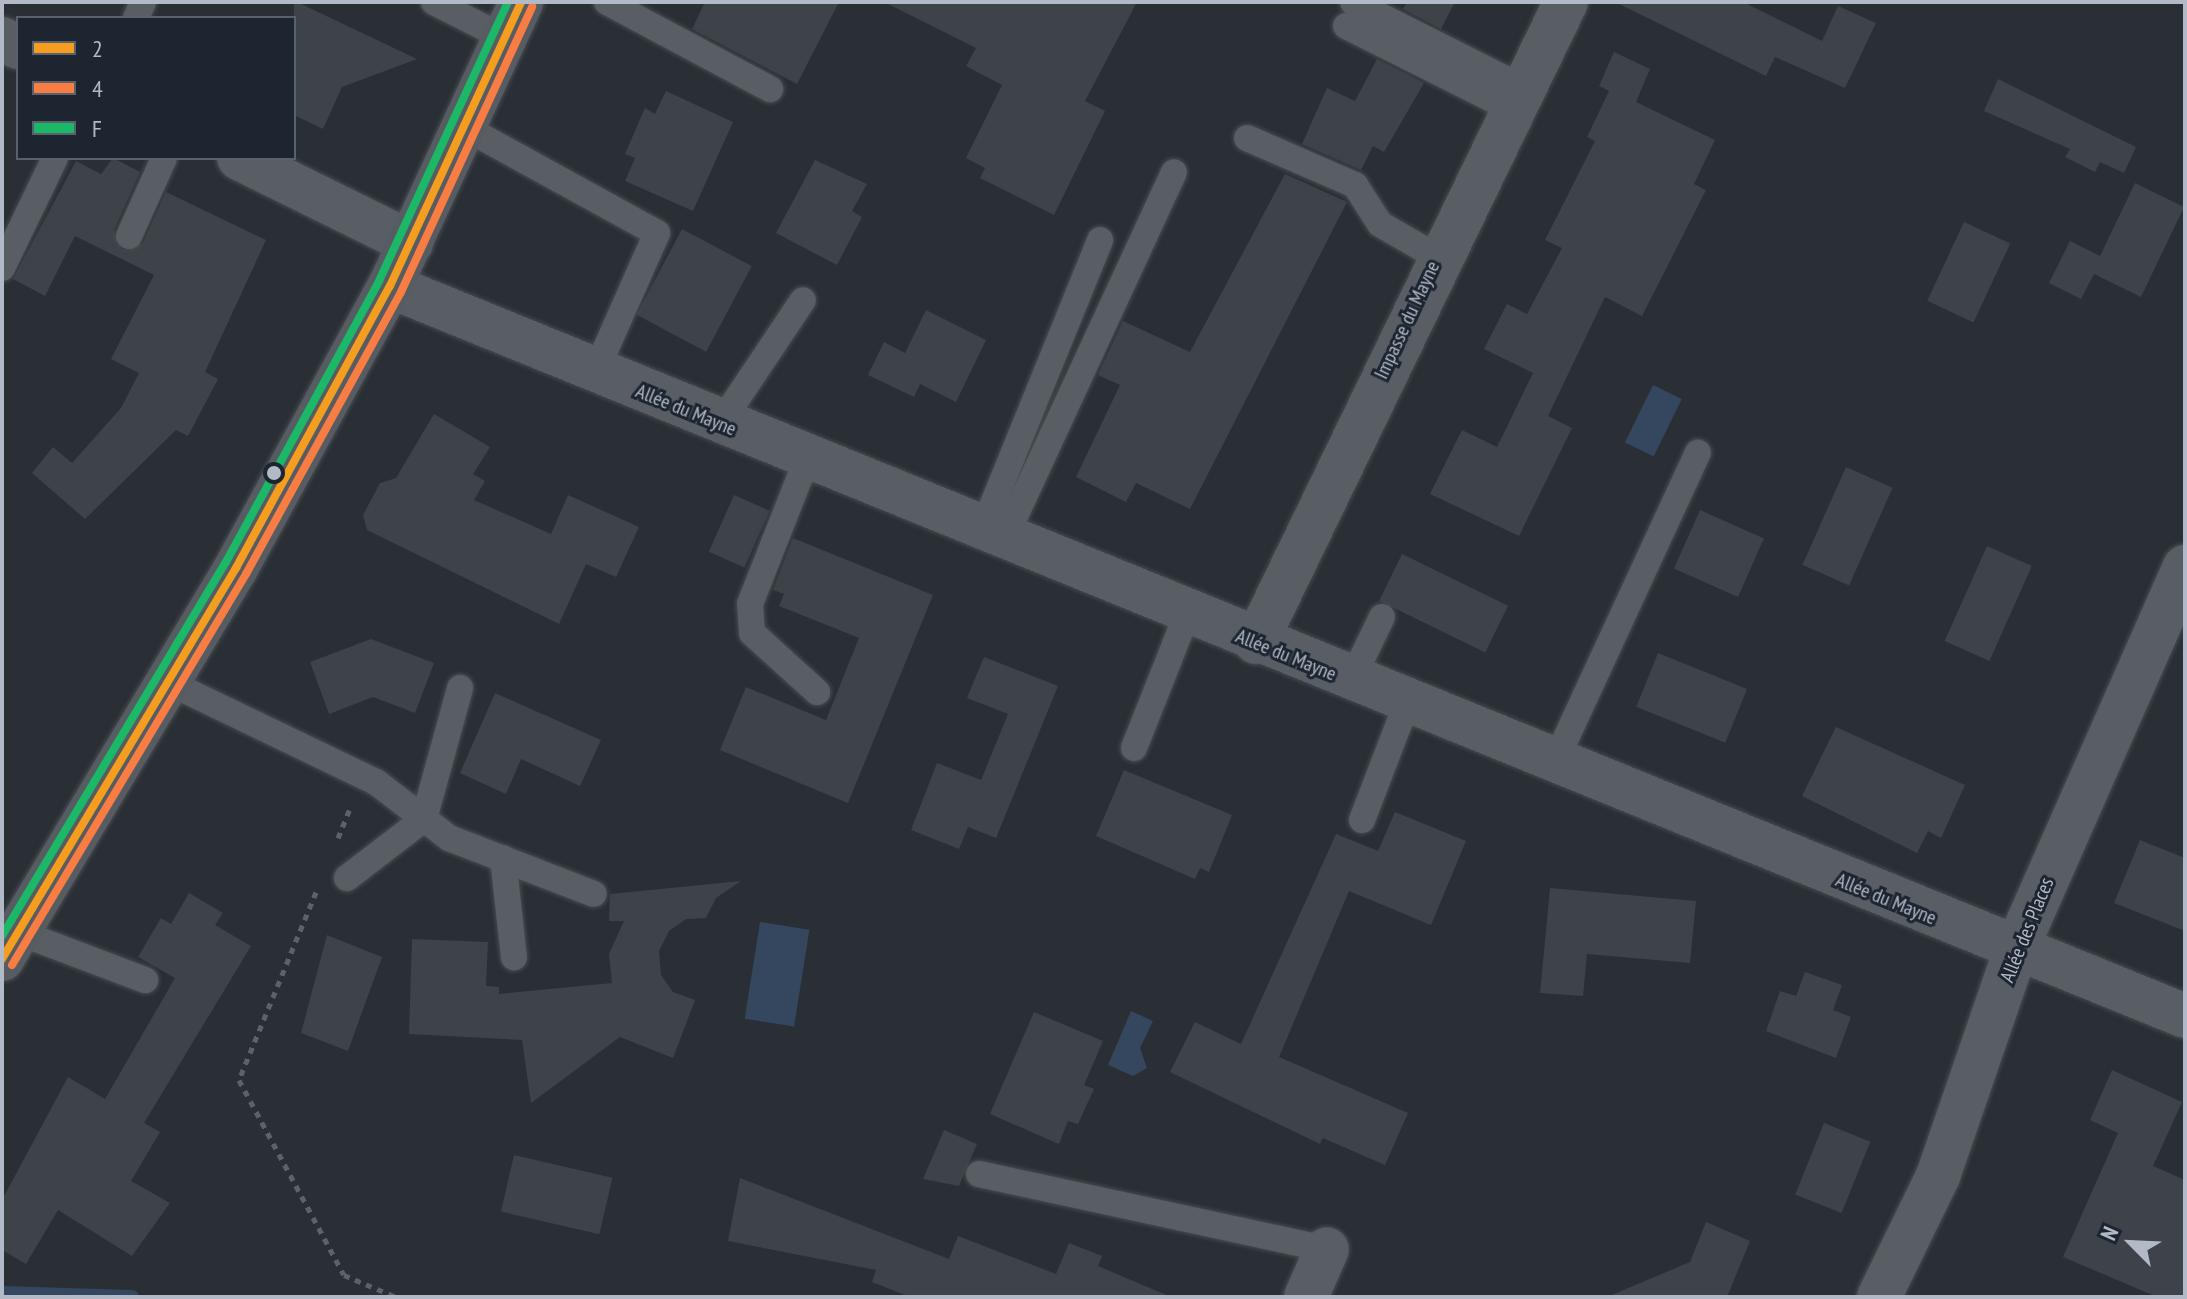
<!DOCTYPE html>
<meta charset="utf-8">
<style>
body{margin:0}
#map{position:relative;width:2187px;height:1299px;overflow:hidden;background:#292f35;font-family:"PT Sans Narrow",sans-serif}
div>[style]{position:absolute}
.water>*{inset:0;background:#35475e;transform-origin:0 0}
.stream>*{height:14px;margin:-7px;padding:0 7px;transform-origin:7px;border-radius:7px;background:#35475e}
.building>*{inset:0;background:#3e4349;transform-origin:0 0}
.path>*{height:5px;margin-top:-2.5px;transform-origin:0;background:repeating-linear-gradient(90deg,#5c6268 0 6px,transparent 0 12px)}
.roads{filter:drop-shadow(0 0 2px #474b50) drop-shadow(0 0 2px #474b50)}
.lane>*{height:26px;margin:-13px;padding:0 13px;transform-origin:13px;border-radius:13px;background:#595d64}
.street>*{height:44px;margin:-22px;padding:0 22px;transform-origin:22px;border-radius:22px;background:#595d64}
.secondary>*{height:44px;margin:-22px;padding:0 22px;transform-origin:22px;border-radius:22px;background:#575c62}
.bus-1>*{height:8px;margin:-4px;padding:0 4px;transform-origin:4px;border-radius:4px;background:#f49d1e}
.bus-2>*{height:8px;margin:-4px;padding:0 4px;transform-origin:4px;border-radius:4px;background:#f77d43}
.bus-3>*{height:8px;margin:-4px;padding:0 4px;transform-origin:4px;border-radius:4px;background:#1ab867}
.dots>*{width:22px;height:22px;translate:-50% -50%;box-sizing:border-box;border:4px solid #1c2530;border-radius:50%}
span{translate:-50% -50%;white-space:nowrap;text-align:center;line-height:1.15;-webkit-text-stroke:6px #1c2530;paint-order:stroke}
.street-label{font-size:20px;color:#b2bac7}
.frame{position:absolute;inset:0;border:4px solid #b2bac7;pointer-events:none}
.legend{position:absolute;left:16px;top:16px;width:280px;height:144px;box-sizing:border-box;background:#1c2530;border:2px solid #58616c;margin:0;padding:10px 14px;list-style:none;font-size:24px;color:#b2bac7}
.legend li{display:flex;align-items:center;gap:16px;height:40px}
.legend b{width:40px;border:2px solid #58616c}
.north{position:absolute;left:2091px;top:1203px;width:80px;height:80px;-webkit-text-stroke:6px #1c2530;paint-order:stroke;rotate:294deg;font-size:22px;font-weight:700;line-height:32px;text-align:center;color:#b2bac7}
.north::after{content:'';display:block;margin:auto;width:28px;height:36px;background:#b2bac7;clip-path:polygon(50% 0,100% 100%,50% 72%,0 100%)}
</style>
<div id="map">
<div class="water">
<div style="left:1653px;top:385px;width:32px;height:64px;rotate:26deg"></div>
<div style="left:760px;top:922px;width:50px;height:98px;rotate:9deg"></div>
<div style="clip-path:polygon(1131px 1011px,1153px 1021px,1140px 1048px,1147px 1068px,1133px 1076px,1108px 1065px)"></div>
</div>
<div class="stream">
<div style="left:2px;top:1293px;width:130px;rotate:1.8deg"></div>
</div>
<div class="building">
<div style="clip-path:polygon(294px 2px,297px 2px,417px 59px,342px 87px,323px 129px,294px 115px)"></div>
<div style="clip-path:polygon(705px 2px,839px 2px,797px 84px,692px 29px)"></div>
<div style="clip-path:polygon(884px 2px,1137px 2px,1085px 101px,1105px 111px,1054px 215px,980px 178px,985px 168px,966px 158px,1002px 85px,966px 66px,976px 48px)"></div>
<div style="clip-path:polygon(1407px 2px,1455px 2px,1441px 29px,1403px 9px)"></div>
<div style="clip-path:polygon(1615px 2px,1743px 2px,1822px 41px,1838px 6px,1876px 23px,1845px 88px,1775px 57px,1766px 76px)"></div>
<div style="clip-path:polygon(1614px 52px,1650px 69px,1636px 102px,1715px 140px,1694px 184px,1706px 190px,1642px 316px,1605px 297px,1548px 416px,1572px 428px,1519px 536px,1430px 494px,1462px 430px,1497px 447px,1533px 373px,1484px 349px,1507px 304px,1527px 314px,1562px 248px,1545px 240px,1595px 141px,1587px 137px,1609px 91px,1599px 86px)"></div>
<div style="clip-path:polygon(1377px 59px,1424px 83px,1384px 152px,1373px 146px,1361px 170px,1302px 144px,1327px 88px,1355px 101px)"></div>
<div style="clip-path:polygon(1998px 79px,2136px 147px,2124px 173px,2100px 162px,2095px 172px,2065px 157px,2070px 149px,1984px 111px)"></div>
<div style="clip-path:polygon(666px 91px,733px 122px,693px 211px,625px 181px,635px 158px,625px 154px,645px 108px,655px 114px)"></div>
<div style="clip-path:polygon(113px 158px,140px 172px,114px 230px,122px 250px,143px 243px,166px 192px,266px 240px,205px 372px,218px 379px,188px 436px,176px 430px,85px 519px,32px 473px,53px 447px,72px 463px,121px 408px,139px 373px,111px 359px,154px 275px,75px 236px,45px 296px,13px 279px,76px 161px,101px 174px)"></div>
<div style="clip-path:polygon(815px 160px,867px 184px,852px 211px,862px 217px,837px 265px,776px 233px)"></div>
<div style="clip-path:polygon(1285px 174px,1347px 202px,1190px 509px,1136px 483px,1126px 502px,1076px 477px,1120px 385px,1098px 375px,1123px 321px,1190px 352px)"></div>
<div style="clip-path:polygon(2135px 183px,2184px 207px,2141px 297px,2094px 274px,2081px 299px,2049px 283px,2070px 241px,2100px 256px)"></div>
<div style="left:1964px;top:222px;width:51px;height:87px;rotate:25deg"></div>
<div style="left:682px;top:229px;width:79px;height:97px;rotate:28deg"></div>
<div style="clip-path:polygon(926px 310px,986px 340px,956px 402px,920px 384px,914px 397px,868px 375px,884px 342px,905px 353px)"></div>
<div style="clip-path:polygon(434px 414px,490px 447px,473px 474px,485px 481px,474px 500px,551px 534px,568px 495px,639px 527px,616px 577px,586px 564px,559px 624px,367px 530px,363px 515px,380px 483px,396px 478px)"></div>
<div style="left:1846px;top:467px;width:51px;height:107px;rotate:24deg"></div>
<div style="left:734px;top:495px;width:39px;height:62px;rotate:24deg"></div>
<div style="left:1700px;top:510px;width:70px;height:64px;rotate:24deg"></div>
<div style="clip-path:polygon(793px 538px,933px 595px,848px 803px,720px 750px,746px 687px,826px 720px,859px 638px,779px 606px,784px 594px,773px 590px)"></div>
<div style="left:1987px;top:546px;width:49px;height:104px;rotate:24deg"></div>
<div style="left:1402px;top:554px;width:118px;height:52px;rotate:26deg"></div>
<div style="clip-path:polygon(371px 639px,434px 663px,415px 713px,373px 697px,329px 714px,310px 662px)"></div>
<div style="left:1658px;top:653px;width:96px;height:58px;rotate:22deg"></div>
<div style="clip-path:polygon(984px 657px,1058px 686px,996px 838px,968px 827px,959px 849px,911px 830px,937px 763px,981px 780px,1008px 714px,967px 698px)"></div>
<div style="clip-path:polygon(495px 693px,601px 740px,580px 786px,521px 759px,506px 794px,460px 773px)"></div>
<div style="clip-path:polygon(1836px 727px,1965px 785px,1941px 838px,1928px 831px,1917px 853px,1802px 796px)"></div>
<div style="clip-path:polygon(1124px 770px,1232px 815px,1209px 872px,1200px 868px,1195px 879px,1096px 836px)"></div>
<div style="clip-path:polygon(1395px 812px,1466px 841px,1431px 925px,1349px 891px,1279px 1057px,1408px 1113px,1385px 1165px,1323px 1138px,1320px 1144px,1170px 1072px,1195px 1022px,1241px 1044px,1336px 834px,1378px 851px)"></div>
<div style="clip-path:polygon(2140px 840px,2185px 858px,2185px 931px,2114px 903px)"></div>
<div style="clip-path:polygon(741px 881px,716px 898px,706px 918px,686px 919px,669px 931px,659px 951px,661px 975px,673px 992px,695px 1000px,673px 1058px,620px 1037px,531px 1103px,522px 1040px,409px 1034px,412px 939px,488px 942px,486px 986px,499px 987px,499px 994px,612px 983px,609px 954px,624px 921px,609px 921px,610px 894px)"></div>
<div style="clip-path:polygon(1550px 888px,1696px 901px,1690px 963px,1587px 954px,1583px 996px,1540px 993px)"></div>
<div style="clip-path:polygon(189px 893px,223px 913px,215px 925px,251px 946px,144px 1123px,160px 1132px,131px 1181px,170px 1203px,132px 1256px,58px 1210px,26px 1264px,2px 1250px,2px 1200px,68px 1077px,105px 1099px,175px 978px,138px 957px,161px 918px,171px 924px)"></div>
<div style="clip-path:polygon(327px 935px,382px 957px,348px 1051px,301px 1033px)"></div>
<div style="clip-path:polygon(1805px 972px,1842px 985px,1833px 1010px,1851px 1017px,1836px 1058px,1766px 1031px,1780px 991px,1796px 996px)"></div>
<div style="clip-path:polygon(1034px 1012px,1103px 1041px,1084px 1085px,1094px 1089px,1078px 1124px,1068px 1121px,1059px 1144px,990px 1114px)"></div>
<div style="clip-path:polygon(2112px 1070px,2182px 1102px,2153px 1166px,2185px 1180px,2185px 1297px,2157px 1297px,2063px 1257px,2118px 1133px,2090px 1120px)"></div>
<div style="left:1824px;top:1123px;width:50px;height:77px;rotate:22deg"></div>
<div style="clip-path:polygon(944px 1130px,977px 1144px,959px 1186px,923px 1179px)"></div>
<div style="left:514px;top:1155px;width:101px;height:58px;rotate:13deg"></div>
<div style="clip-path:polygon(740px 1178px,949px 1259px,958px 1236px,1056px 1274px,1069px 1243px,1102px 1256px,1098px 1266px,1171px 1297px,910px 1297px,872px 1282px,876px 1270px,728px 1241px)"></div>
<div style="clip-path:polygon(1706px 1222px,1750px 1241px,1727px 1297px,1607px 1297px,1690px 1262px)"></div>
</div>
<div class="path">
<div style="left:338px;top:838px;width:35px;rotate:-68deg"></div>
<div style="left:316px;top:892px;width:203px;rotate:112.3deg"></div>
<div style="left:239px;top:1080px;width:221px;rotate:61.7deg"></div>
<div style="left:344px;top:1275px;width:56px;rotate:22.9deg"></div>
</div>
<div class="roads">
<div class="lane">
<div style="left:434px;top:2px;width:80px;rotate:26.9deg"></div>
<div style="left:607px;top:2px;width:185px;rotate:28.1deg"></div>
<div style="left:1353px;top:2px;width:191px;rotate:26.8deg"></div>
<div style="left:136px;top:18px;width:17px;rotate:-66deg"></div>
<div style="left:1346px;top:26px;width:186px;rotate:26.6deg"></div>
<div style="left:464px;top:127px;width:220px;rotate:28.8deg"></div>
<div style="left:657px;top:233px;width:153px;rotate:113.9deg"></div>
<div style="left:1247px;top:138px;width:118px;rotate:23.5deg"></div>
<div style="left:1355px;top:185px;width:46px;rotate:57.3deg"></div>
<div style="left:1380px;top:224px;width:66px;rotate:30.1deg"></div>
<div style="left:129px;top:236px;width:85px;rotate:-65.8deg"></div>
<div style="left:2px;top:268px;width:122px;rotate:-64.3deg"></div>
<div style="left:720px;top:424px;width:149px;rotate:-56.2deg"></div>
<div style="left:807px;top:459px;width:156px;rotate:111.5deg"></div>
<div style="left:750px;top:604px;width:29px;rotate:86deg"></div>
<div style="left:752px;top:633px;width:88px;rotate:42.2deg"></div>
<div style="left:982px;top:531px;width:314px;rotate:-67.9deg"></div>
<div style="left:1004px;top:540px;width:405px;rotate:-65.2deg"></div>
<div style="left:166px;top:681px;width:233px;rotate:25.7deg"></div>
<div style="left:376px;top:782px;width:92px;rotate:37.5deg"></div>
<div style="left:449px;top:838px;width:155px;rotate:21.1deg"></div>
<div style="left:1351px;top:681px;width:71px;rotate:-64.2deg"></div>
<div style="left:1134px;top:748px;width:144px;rotate:-68.4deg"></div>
<div style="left:1554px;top:764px;width:343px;rotate:-65.2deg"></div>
<div style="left:1362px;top:820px;width:125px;rotate:-69deg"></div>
<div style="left:503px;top:858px;width:100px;rotate:83.7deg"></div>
<div style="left:347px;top:878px;width:97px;rotate:-37.5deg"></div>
<div style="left:424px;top:819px;width:136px;rotate:-74.6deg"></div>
<div style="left:18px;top:932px;width:136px;rotate:20.7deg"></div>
<div style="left:979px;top:1174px;width:356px;rotate:12.2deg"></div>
</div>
<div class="street">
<div style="left:2px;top:39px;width:18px;rotate:27deg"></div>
<div style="left:239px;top:158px;width:192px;rotate:26.3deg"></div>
<div style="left:390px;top:286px;width:1938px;rotate:22.13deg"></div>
<div style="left:1256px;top:642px;width:711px;rotate:-64.16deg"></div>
<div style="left:1306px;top:1297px;width:52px;rotate:-66.4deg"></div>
<div style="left:1879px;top:1297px;width:135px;rotate:-64deg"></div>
<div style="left:1938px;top:1176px;width:237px;rotate:-71deg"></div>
<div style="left:2015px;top:952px;width:421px;rotate:-66.2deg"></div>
</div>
<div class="secondary">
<div style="left:2px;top:959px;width:456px;rotate:-59.1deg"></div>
<div style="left:236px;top:568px;width:321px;rotate:-61.4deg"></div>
<div style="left:390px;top:286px;width:313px;rotate:-65.2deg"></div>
</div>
</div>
<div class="bus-1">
<div style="left:2px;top:959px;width:456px;rotate:-59.1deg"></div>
<div style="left:236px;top:568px;width:321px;rotate:-61.4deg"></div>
<div style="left:390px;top:286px;width:313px;rotate:-65.2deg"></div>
</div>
<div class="bus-2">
<div style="left:12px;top:965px;width:456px;rotate:-59.1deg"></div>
<div style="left:246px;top:574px;width:322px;rotate:-61.2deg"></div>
<div style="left:401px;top:292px;width:314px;rotate:-65.3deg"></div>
</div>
<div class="bus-3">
<div style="left:2px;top:936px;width:436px;rotate:-59.1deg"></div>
<div style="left:226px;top:562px;width:320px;rotate:-61.4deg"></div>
<div style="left:379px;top:281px;width:307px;rotate:-65.2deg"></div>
</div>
<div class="dots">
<div style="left:274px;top:473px;background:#b2bac7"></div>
</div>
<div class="street-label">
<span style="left:1407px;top:320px;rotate:-65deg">Impasse du Mayne</span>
<span style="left:686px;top:410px;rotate:22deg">Allée du Mayne</span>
<span style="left:1286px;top:655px;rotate:22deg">Allée du Mayne</span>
<span style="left:1886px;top:899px;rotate:22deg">Allée du Mayne</span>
<span style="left:2027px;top:930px;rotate:-68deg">Allée des Places</span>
</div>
<div class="frame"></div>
<ul class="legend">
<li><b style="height:10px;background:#f49d1e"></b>2</li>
<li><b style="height:10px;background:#f77d43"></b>4</li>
<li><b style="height:10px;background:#1ab867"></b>F</li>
</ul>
<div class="north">N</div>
</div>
